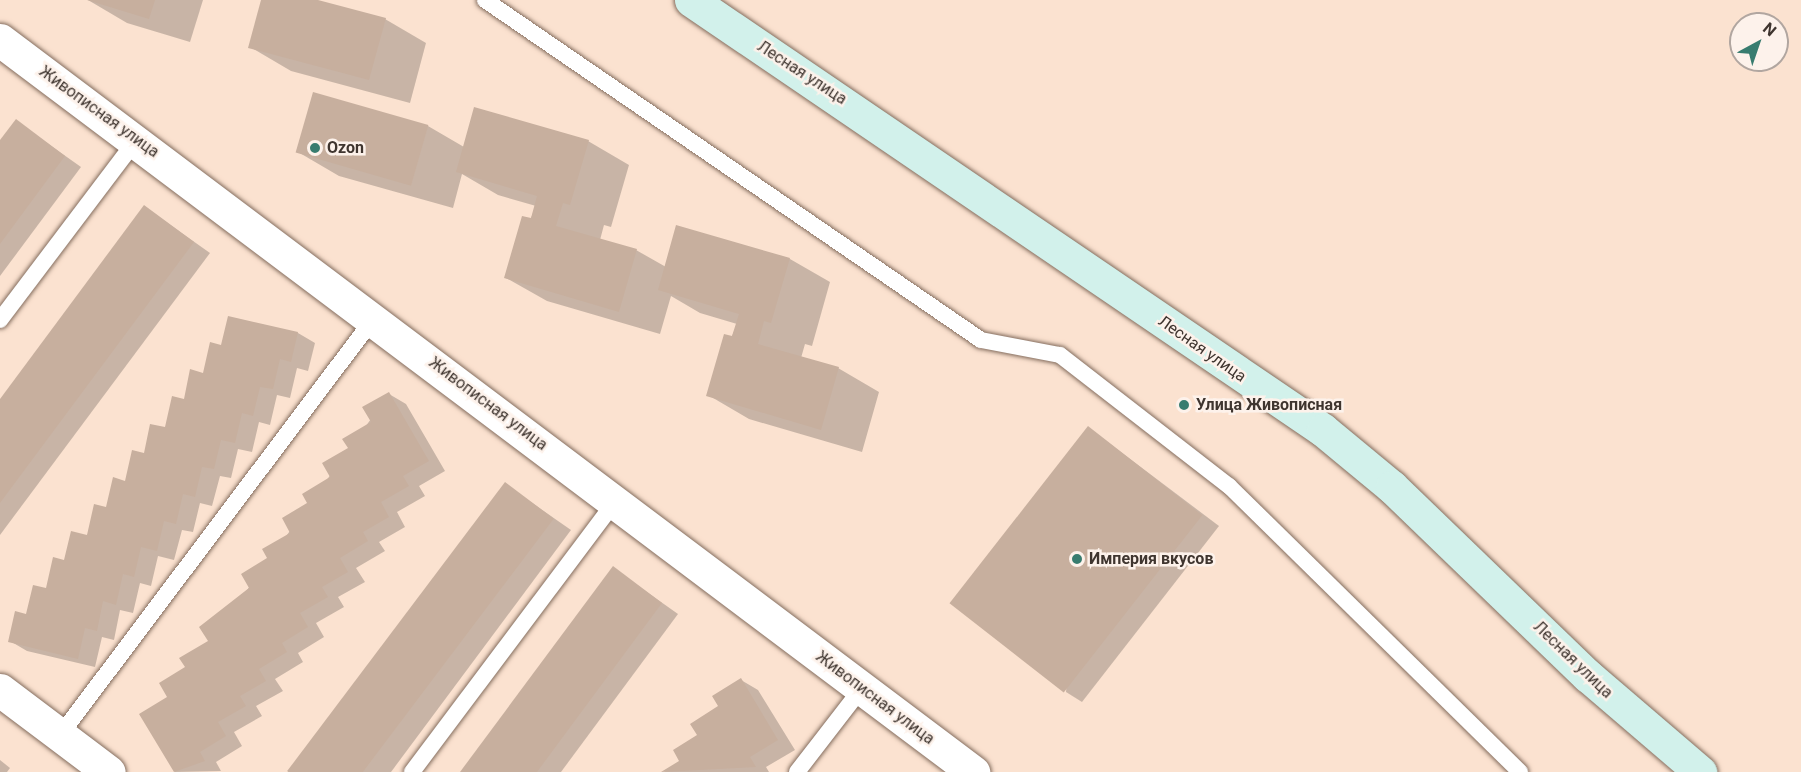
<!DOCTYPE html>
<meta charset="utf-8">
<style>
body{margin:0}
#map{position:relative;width:1801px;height:772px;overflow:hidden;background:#fbe2d0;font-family:Roboto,sans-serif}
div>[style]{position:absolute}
.shadow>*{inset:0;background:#0003}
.building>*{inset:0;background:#c7af9e;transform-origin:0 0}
.roads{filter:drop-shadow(0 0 2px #846d5e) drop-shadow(0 0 2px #846d5e)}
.service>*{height:16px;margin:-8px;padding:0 8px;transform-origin:8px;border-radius:8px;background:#fff}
.minor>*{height:33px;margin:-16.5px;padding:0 16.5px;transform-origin:16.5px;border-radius:16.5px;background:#fff}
.secondary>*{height:33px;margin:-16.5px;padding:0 16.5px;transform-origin:16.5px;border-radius:16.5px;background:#d2f1eb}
.dots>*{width:16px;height:16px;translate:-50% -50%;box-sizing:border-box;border:3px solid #fdf2eb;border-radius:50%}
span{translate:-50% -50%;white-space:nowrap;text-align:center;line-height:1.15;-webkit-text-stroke:5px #fdf2eb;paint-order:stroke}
.street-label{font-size:16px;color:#3f352f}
.poi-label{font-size:16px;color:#3f352f;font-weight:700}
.left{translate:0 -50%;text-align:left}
.north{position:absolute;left:1729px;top:12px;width:60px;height:60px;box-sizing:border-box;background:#fdf2eb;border:2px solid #b1a6a0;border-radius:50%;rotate:40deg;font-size:16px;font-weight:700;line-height:24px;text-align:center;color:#3f352f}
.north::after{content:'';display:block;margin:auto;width:21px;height:27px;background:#387c6f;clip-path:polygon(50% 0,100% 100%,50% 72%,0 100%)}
</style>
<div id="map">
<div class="shadow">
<div style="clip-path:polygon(88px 0,203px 0,190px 42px,127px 23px)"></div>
<div style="clip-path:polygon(262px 0,312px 0,385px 19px,426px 43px,410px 103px,291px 71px,250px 47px)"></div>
<div style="clip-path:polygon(314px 94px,428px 126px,464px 147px,588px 141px,629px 165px,611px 227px,604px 225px,600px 240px,636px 250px,666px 267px,790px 259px,830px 282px,812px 346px,805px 344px,801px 358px,838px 368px,879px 392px,862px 452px,749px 419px,708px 395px,737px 324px,700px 313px,671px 296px,660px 334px,547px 301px,506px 278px,536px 206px,498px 195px,462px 174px,453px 208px,339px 176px,298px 152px)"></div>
<div style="clip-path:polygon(16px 121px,81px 167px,0 276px,0 143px)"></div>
<div style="clip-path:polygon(145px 207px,210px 253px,0 535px,0 402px)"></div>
<div style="clip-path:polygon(229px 317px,298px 333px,315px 343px,308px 371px,297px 368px,290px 398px,277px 395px,270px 425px,259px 422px,252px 452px,238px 449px,231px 478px,220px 476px,212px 506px,200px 503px,193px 532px,182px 530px,174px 560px,158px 556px,151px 586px,140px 583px,133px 613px,120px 610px,114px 640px,102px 637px,95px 667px,27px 651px,10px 641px,204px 374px,222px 347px)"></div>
<div style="clip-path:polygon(389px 394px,406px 404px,445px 471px,419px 486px,425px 496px,397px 512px,405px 527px,379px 542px,385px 551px,356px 568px,365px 582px,338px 597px,344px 607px,316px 623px,324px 637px,298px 653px,303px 662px,275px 679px,283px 691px,256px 706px,262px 716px,234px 732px,242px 746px,216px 762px,221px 771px,175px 772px,141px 714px,169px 698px)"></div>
<div style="clip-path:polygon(1089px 428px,1219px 526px,1082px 702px,1066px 692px)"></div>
<div style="clip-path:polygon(505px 484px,571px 530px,391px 772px,291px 772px)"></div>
<div style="clip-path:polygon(613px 568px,678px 614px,561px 772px,462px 772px)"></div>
<div style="clip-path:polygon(741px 680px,758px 690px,795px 750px,766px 767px,769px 772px,664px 772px,681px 761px)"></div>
<div style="clip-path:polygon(0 760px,10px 768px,7px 772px,0 772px)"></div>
</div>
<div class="building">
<div style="clip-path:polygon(87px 0,155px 0,149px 19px)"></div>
<div style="clip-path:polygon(261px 0,318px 0,386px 18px,369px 80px,248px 48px)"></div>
<div style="left:313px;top:92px;width:120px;height:63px;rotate:16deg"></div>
<div style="clip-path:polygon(474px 107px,589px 140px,570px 205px,563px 203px,556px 226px,637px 249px,619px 312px,504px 278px,522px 216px,531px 218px,537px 196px,456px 172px)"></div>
<div style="clip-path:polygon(16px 119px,65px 156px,0 244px,0 140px)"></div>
<div style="clip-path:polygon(144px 205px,194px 242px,0 503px,0 399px)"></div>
<div style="clip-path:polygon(676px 225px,790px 258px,771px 323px,764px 321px,758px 344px,839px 367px,821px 430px,706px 396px,724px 334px,732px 336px,739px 314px,658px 290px)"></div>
<div style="clip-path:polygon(228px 316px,298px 332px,291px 362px,280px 359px,273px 389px,260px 387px,253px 416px,242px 413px,235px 443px,221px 440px,214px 469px,202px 467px,195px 497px,183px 494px,176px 524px,164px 521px,157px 551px,141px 547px,134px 577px,123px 574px,116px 605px,103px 601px,97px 631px,85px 628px,78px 659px,8px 642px,15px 611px,26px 614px,33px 585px,46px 588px,53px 557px,64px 560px,71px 531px,87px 535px,94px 504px,106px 507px,113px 477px,125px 481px,132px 450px,144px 453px,150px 424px,165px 427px,172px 396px,184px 399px,190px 369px,203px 373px,210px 342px,221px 345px)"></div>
<div style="clip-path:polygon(389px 392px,429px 461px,403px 476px,409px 486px,381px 502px,389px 517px,363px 532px,368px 541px,340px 558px,348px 572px,322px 587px,328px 597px,300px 613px,308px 627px,282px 643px,287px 652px,259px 669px,266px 681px,240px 696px,246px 706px,218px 722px,226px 736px,200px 752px,205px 761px,174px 772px,139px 714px,167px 697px,159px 683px,185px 667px,179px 658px,208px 641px,199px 627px,249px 588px,241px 574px,267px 558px,262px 549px,290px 533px,282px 518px,307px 503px,302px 494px,330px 477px,322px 463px,348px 448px,342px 439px,371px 422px,362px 407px)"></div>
<div style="left:1088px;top:426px;width:145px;height:225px;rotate:38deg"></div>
<div style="left:505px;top:482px;width:61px;height:362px;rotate:37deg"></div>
<div style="clip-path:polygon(613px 566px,662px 603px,537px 772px,460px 772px)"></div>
<div style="clip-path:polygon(741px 678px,778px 740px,750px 757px,756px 767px,661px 772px,679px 761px,673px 750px,697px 735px,690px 724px,718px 706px,712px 696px)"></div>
</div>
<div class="roads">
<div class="service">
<div style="left:485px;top:0;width:601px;rotate:34.43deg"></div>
<div style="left:981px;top:340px;width:80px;rotate:10.8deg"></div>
<div style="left:1060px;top:355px;width:214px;rotate:37.8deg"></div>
<div style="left:1229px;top:486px;width:408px;rotate:44.5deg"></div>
<div style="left:0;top:320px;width:227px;rotate:-52.9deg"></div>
<div style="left:61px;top:734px;width:521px;rotate:-53.04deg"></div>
<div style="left:412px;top:772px;width:340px;rotate:-53.1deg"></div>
<div style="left:797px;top:772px;width:106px;rotate:-52.3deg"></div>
</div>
<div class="minor">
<div style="left:0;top:40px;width:1218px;rotate:36.95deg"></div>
<div style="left:0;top:690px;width:136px;rotate:37deg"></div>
</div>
<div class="secondary">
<div style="left:691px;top:0;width:764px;rotate:34.23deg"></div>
<div style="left:1323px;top:430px;width:89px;rotate:39.6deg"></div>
<div style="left:1392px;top:487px;width:272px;rotate:44deg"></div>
<div style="left:1588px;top:676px;width:148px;rotate:40.6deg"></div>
</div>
</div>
<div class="dots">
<div style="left:315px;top:148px;background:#387c6f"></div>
<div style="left:1184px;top:405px;background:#387c6f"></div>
<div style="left:1077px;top:559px;background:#387c6f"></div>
</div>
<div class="street-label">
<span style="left:802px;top:73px;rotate:33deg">Лесная улица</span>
<span style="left:99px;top:112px;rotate:36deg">Живописная улица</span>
<span style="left:1202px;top:349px;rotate:35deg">Лесная улица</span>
<span style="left:488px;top:404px;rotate:37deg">Живописная улица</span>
<span style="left:1573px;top:660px;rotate:44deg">Лесная улица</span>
<span style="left:875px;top:698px;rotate:37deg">Живописная улица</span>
</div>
<div class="poi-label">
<span class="left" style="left:327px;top:148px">Ozon</span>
<span class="left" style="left:1196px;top:405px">Улица Живописная</span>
<span class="left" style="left:1089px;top:559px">Империя вкусов</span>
</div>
<div class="north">N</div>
</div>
